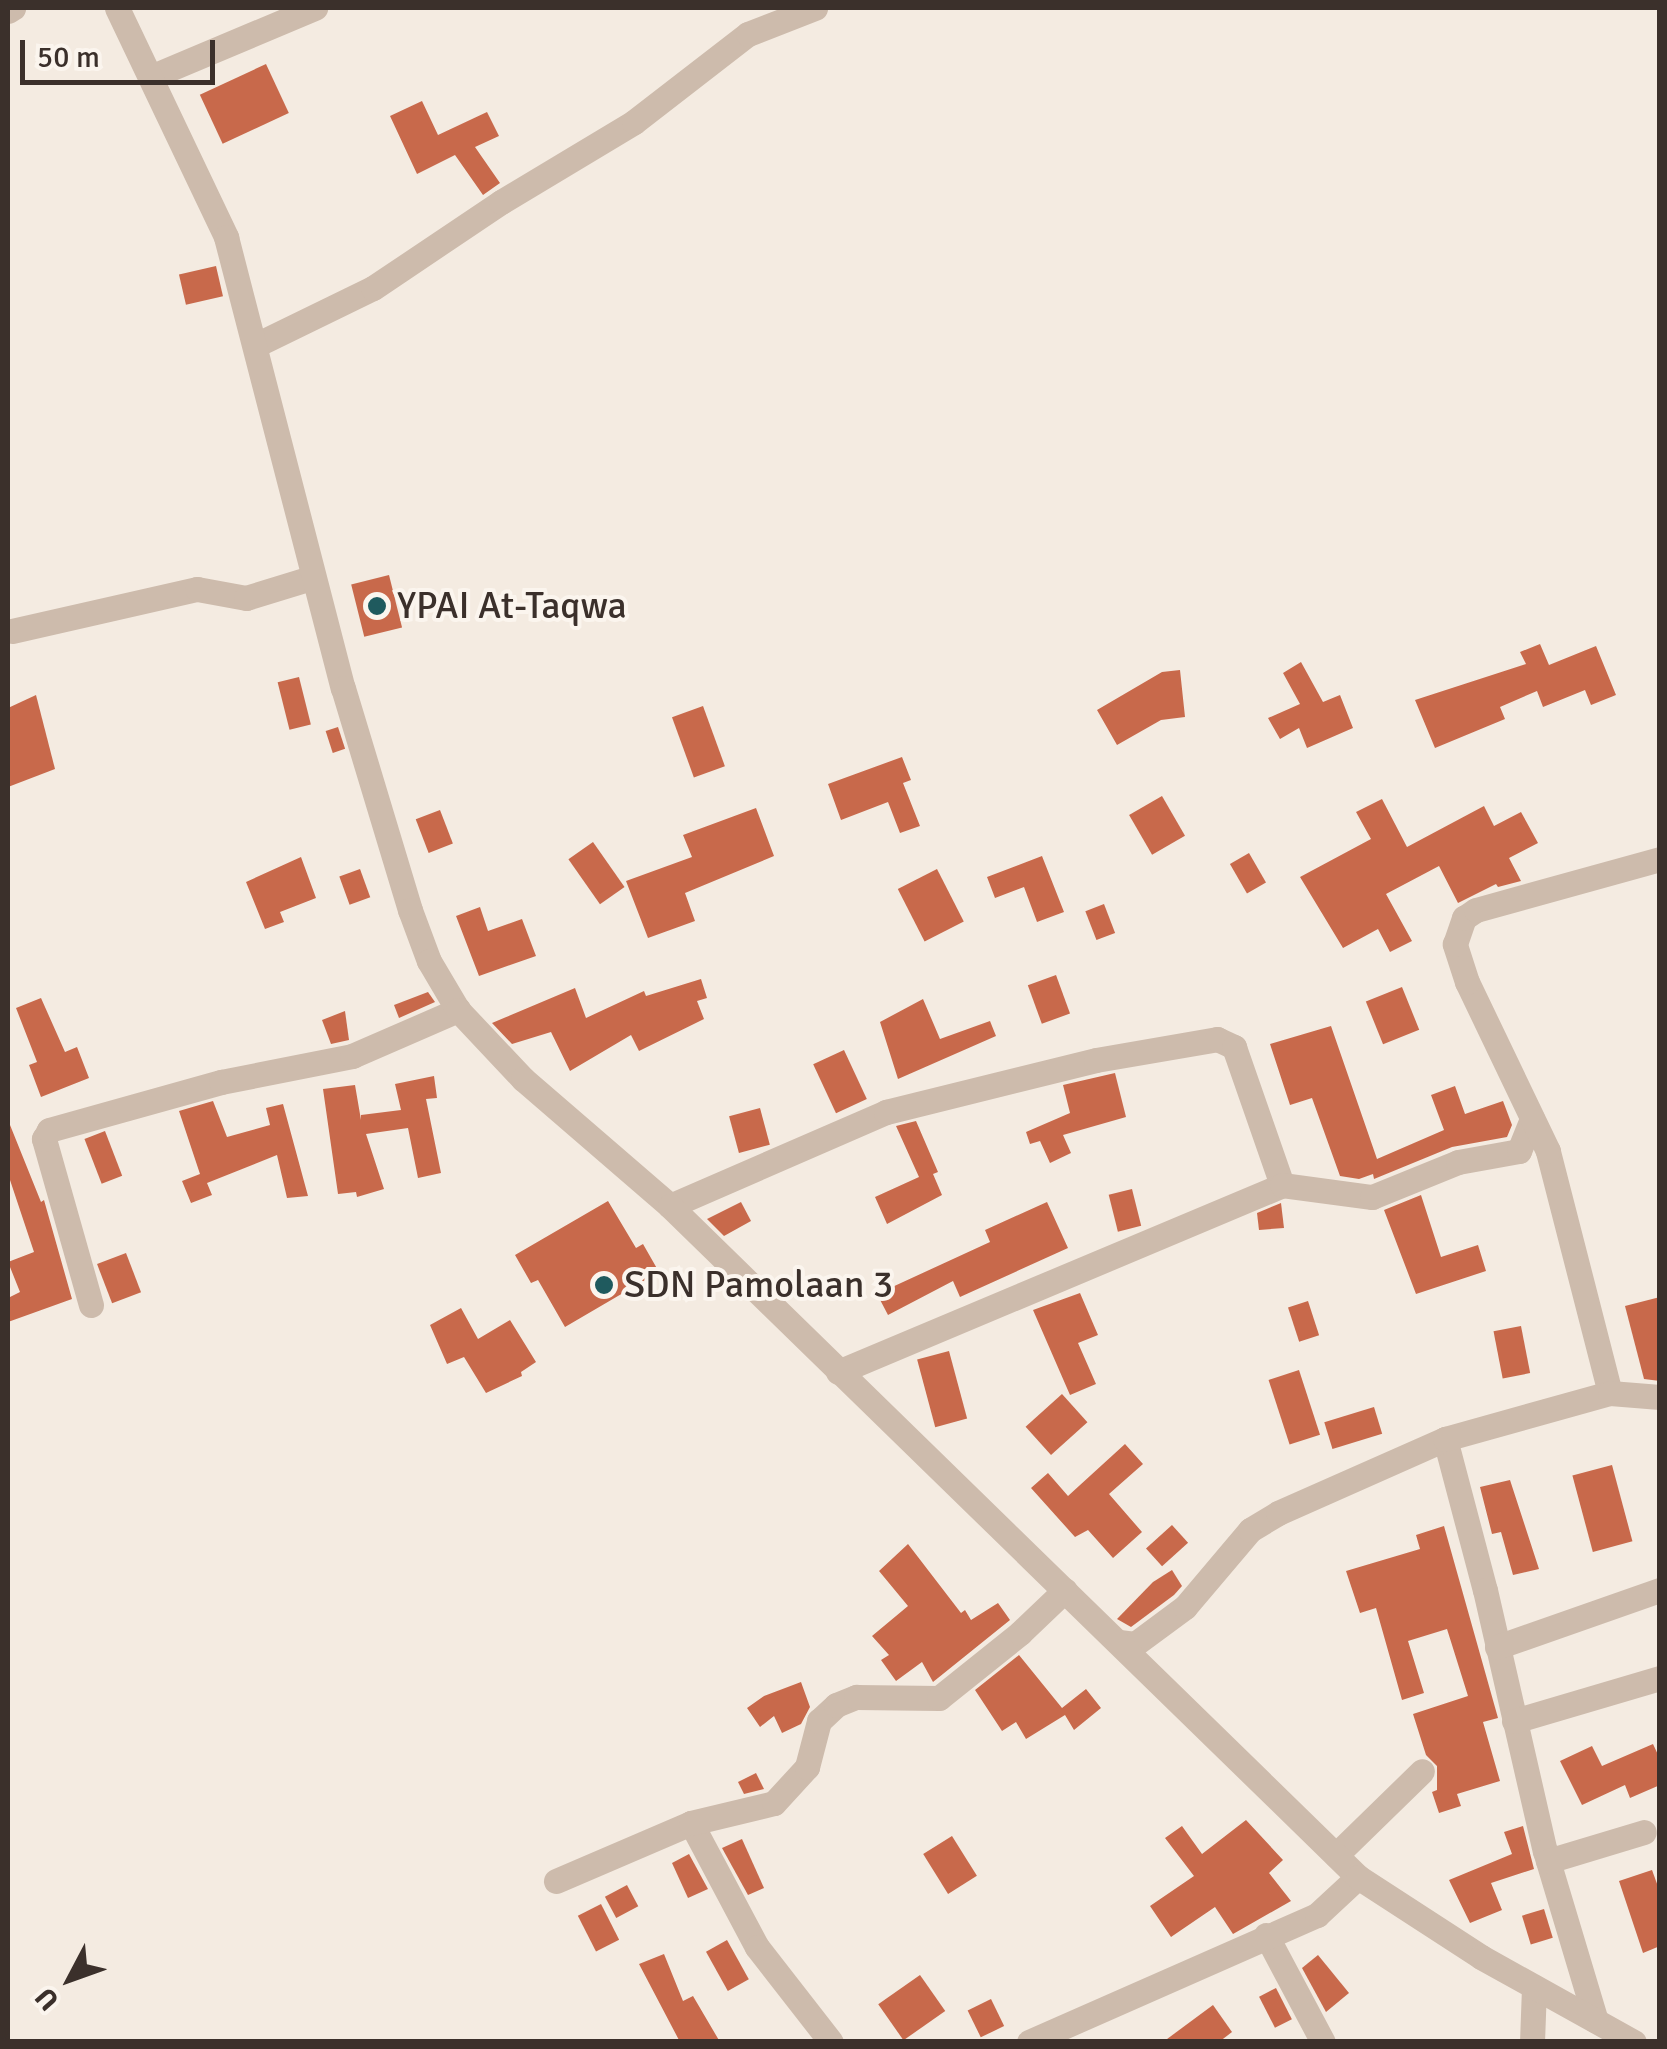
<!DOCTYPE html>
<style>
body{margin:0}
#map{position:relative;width:1667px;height:2049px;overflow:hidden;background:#f4ebe1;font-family:Signika,sans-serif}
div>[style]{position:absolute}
.building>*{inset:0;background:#c8694b;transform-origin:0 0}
.minor>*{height:25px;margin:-12.5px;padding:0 12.5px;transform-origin:12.5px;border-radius:12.5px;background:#cdbbac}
.tertiary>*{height:25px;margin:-12.5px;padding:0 12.5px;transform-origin:12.5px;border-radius:12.5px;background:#cdbbac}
.dots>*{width:28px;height:28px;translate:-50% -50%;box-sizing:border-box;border:5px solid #fbf5ee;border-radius:50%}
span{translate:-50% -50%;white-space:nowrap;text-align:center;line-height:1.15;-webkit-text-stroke:8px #fbf5ee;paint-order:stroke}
.poi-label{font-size:38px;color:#3b302b}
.left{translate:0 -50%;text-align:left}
.frame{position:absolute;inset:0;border:10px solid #3b302b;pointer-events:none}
.north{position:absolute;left:20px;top:1929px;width:100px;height:100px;-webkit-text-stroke:8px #fbf5ee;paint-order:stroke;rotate:229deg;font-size:28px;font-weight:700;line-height:40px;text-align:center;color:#3b302b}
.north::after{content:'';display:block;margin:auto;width:35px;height:45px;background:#3b302b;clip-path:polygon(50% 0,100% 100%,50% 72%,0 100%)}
.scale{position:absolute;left:20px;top:40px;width:195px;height:45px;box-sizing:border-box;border:5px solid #3b302b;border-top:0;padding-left:12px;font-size:30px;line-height:35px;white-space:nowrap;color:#3b302b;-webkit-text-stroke:8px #fbf5ee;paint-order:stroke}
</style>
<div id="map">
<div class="building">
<div style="left:266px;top:64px;width:54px;height:73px;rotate:65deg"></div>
<div style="clip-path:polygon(422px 101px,438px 135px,487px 112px,499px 136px,475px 147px,500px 183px,483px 195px,455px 155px,417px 174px,390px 116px)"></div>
<div style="left:216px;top:266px;width:31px;height:38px;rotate:77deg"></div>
<div style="left:389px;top:575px;width:54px;height:39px;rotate:76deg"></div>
<div style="clip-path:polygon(1540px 644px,1549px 665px,1596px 646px,1616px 695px,1591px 705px,1585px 690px,1543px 707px,1537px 691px,1500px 707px,1505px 719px,1435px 748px,1415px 700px,1526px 664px,1520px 652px)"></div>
<div style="clip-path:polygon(1301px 662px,1323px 702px,1340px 695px,1353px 728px,1307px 748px,1299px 728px,1280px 739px,1268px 718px,1300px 704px,1283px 673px)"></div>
<div style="clip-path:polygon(1180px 670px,1185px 717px,1161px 720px,1117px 745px,1097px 710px,1162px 672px)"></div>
<div style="left:299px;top:677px;width:49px;height:22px;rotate:76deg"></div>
<div style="clip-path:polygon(36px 695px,55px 769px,8px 787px,8px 708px)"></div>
<div style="left:703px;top:706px;width:64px;height:33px;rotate:70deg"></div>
<div style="left:338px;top:727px;width:23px;height:13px;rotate:72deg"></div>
<div style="clip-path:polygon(902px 757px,911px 780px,903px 783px,920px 826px,900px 833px,888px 802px,841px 820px,828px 784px)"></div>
<div style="left:1162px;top:796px;width:46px;height:38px;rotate:60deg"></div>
<div style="clip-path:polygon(1382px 799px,1407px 847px,1484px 806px,1494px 826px,1521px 812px,1538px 843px,1509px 858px,1521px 881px,1498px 887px,1496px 884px,1458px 903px,1439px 866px,1386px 894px,1412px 941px,1390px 952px,1378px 929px,1343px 948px,1300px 877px,1371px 839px,1356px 812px)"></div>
<div style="clip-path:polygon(756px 808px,774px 856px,685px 893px,695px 921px,648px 938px,626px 881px,692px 857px,683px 835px)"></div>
<div style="left:440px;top:810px;width:36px;height:26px;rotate:69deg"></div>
<div style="left:593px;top:842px;width:55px;height:30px;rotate:55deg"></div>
<div style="left:1249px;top:853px;width:34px;height:22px;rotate:60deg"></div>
<div style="clip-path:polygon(1042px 856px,1064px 912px,1037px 922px,1024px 887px,995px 898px,987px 877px)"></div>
<div style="clip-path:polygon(301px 857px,316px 898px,280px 912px,284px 922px,265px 929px,246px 882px)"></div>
<div style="left:360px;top:869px;width:30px;height:22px;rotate:70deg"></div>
<div style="left:937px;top:869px;width:59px;height:44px;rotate:63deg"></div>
<div style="left:1104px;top:904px;width:31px;height:20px;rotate:69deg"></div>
<div style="clip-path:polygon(480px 907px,488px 931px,522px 919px,536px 956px,479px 976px,456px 916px)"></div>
<div style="left:1056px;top:975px;width:41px;height:30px;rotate:70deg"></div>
<div style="clip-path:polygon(701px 979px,707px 998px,697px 1001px,704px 1019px,639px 1051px,631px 1035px,570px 1071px,551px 1032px,512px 1044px,492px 1023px,575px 988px,586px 1018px,644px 991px,646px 996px)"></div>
<div style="left:1402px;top:987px;width:46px;height:39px;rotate:68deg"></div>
<div style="clip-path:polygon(428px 992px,435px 1002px,399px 1018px,394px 1005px)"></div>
<div style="clip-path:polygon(41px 998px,65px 1052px,77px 1047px,89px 1078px,41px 1097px,29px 1065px,37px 1062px,16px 1008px)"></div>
<div style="clip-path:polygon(923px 999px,940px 1039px,990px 1021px,996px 1036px,898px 1079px,880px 1022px)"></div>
<div style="clip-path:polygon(345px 1011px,349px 1040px,331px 1044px,322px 1020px)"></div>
<div style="clip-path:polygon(1331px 1026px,1377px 1159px,1444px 1130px,1431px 1095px,1455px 1086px,1465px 1114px,1503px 1101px,1512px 1125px,1507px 1137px,1452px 1147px,1374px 1179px,1373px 1174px,1359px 1179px,1340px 1176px,1312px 1098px,1290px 1105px,1270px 1044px)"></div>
<div style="left:844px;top:1050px;width:54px;height:34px;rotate:65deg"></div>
<div style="clip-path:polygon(1115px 1073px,1126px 1117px,1063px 1135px,1071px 1153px,1050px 1163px,1040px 1141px,1030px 1144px,1026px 1132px,1070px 1113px,1063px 1085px)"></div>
<div style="clip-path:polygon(434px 1076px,437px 1098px,426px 1099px,441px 1173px,418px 1178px,408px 1128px,366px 1134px,384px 1189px,357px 1197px,356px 1192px,338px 1194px,323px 1089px,355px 1085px,361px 1120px,361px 1115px,401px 1110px,395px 1084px)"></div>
<div style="clip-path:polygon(213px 1101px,227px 1137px,270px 1125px,266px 1108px,283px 1104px,308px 1196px,287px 1198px,277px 1155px,207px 1183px,212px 1195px,191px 1203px,182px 1181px,200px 1174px,179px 1111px)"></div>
<div style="left:760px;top:1108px;width:38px;height:32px;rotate:75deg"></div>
<div style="clip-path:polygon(8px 1120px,41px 1202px,44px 1200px,72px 1299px,8px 1322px,8px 1298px,20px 1292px,8px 1262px,34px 1252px,8px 1174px)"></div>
<div style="clip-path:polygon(916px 1121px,938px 1172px,933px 1174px,942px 1195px,887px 1224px,875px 1197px,919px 1177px,896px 1126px)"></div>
<div style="left:105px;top:1131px;width:48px;height:22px;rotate:69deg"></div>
<div style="left:1132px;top:1189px;width:38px;height:24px;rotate:76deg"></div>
<div style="clip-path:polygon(1421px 1195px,1441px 1257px,1478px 1245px,1486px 1271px,1416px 1294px,1384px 1210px)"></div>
<div style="clip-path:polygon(608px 1201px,636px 1248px,643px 1244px,659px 1272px,565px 1327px,538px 1280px,531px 1283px,515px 1255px)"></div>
<div style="clip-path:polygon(741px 1202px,751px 1221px,724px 1236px,707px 1219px)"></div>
<div style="clip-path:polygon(1047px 1202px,1068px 1248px,960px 1297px,953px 1281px,888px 1315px,877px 1294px,990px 1242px,985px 1230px)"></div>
<div style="clip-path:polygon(1281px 1203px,1284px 1228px,1259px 1230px,1257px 1213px)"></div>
<div style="left:126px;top:1253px;width:42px;height:31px;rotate:69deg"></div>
<div style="clip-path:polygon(1080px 1293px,1098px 1335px,1078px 1343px,1096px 1384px,1070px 1395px,1033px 1310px)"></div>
<div style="clip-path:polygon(1660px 1297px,1660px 1381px,1644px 1379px,1625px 1306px)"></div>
<div style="left:1308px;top:1301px;width:36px;height:21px;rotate:72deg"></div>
<div style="clip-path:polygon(461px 1308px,478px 1339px,510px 1320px,536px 1362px,521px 1372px,522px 1376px,486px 1393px,464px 1357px,447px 1364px,430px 1325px)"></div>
<div style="left:1521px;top:1326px;width:48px;height:28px;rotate:79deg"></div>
<div style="left:949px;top:1351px;width:70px;height:33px;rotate:75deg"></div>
<div style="left:1299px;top:1370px;width:68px;height:32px;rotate:72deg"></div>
<div style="left:1062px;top:1394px;width:38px;height:49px;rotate:48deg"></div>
<div style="left:1374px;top:1407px;width:28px;height:52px;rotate:73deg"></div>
<div style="clip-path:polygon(1125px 1444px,1143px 1464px,1109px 1494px,1142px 1532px,1113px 1558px,1088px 1530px,1075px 1537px,1031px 1488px,1048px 1473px,1068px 1496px)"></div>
<div style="left:1612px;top:1465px;width:79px;height:41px;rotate:75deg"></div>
<div style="clip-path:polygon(1510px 1480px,1539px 1569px,1513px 1575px,1501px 1532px,1492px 1534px,1480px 1487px)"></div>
<div style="left:1172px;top:1525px;width:24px;height:35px;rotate:48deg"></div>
<div style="clip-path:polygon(1444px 1526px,1498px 1718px,1483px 1722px,1500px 1781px,1457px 1794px,1461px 1806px,1439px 1813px,1432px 1792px,1437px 1790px,1437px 1766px,1426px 1755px,1413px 1714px,1468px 1696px,1447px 1629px,1408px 1641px,1424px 1693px,1402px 1700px,1376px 1608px,1360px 1613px,1346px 1571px,1420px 1549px,1416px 1535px)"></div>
<div style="clip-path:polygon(908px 1544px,961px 1613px,965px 1610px,971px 1620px,998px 1603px,1010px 1620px,933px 1682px,922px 1662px,896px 1681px,881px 1660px,889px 1655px,872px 1636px,908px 1606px,879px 1571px)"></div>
<div style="clip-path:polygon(1172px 1570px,1182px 1586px,1174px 1595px,1131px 1627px,1117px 1619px,1153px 1582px)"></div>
<div style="clip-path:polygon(1019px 1655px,1062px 1708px,1086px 1689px,1101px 1708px,1074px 1730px,1065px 1715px,1026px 1739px,1016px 1722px,1002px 1731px,975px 1690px)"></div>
<div style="clip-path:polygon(801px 1682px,810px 1707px,801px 1724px,782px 1733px,774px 1716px,760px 1727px,747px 1708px,764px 1696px)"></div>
<div style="clip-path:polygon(1653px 1744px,1660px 1759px,1660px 1785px,1630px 1798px,1625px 1785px,1582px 1805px,1560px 1761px,1592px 1746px,1602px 1766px)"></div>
<div style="clip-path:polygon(756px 1773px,764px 1789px,744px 1794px,738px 1782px)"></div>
<div style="clip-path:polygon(1246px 1820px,1283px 1860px,1269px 1873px,1291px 1901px,1233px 1934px,1215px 1907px,1171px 1937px,1150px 1906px,1194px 1876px,1165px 1838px,1182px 1826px,1202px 1854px)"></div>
<div style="clip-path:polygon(1523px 1826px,1534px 1869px,1491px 1883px,1502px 1910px,1470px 1923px,1449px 1880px,1512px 1854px,1504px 1832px)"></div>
<div style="left:952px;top:1836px;width:47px;height:34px;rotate:58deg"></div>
<div style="clip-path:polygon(742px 1839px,764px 1888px,748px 1895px,722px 1848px)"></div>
<div style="clip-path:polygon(689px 1854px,708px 1889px,688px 1898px,672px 1863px)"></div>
<div style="clip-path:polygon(1652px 1870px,1660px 1892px,1660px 1946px,1643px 1953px,1619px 1881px)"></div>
<div style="left:627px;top:1885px;width:24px;height:25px;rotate:62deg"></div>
<div style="left:601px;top:1904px;width:40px;height:26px;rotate:63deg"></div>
<div style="left:1544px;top:1909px;width:30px;height:23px;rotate:73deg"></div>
<div style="left:727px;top:1940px;width:45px;height:24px;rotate:61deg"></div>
<div style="clip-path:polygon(664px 1954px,683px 2001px,693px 1996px,720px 2042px,680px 2042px,639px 1964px)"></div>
<div style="clip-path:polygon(1318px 1955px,1349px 1993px,1326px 2012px,1302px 1968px)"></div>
<div style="left:920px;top:1975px;width:44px;height:51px;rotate:55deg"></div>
<div style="left:1276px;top:1988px;width:35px;height:19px;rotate:63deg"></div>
<div style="left:991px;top:1999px;width:30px;height:26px;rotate:64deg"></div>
<div style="clip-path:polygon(1213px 2005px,1232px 2032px,1219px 2042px,1163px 2042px)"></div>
</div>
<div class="minor">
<div style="left:8px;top:11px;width:6px;rotate:-31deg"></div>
<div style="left:153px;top:76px;width:176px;rotate:-22.8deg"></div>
<div style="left:256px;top:345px;width:130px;rotate:-26deg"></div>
<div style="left:373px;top:288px;width:154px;rotate:-33.9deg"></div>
<div style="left:501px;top:202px;width:155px;rotate:-31deg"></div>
<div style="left:634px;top:122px;width:144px;rotate:-37.7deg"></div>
<div style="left:748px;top:34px;width:72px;rotate:-21.2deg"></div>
<div style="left:12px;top:631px;width:190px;rotate:-12.8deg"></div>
<div style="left:197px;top:589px;width:50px;rotate:10.4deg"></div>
<div style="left:246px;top:598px;width:68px;rotate:-17.1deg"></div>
<div style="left:670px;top:1206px;width:236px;rotate:-23.5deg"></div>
<div style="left:886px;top:1112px;width:216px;rotate:-13.9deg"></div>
<div style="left:1096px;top:1060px;width:123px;rotate:-9.8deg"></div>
<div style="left:1217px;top:1039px;width:19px;rotate:25deg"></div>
<div style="left:1234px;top:1047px;width:146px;rotate:70.8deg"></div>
<div style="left:91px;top:1305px;width:173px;rotate:-105.8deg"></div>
<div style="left:44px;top:1139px;width:10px;rotate:-61deg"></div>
<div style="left:49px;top:1130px;width:179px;rotate:-15.6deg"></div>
<div style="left:221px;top:1082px;width:134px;rotate:-11.2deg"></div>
<div style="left:352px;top:1056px;width:116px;rotate:-23.5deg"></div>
<div style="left:838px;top:1372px;width:482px;rotate:-22.8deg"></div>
<div style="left:1282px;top:1185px;width:91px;rotate:7.6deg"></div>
<div style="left:1372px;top:1197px;width:93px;rotate:-22.1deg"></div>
<div style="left:1458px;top:1162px;width:62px;rotate:-10.2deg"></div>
<div style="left:1519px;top:1151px;width:35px;rotate:-68deg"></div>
<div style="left:1610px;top:1393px;width:250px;rotate:-104.4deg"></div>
<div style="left:1548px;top:1151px;width:187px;rotate:-115.6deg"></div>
<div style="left:1467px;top:982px;width:40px;rotate:-108deg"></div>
<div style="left:1455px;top:944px;width:28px;rotate:-71deg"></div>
<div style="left:1464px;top:918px;width:14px;rotate:-34deg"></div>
<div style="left:1476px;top:910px;width:191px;rotate:-15.5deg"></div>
<div style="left:1445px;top:1439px;width:156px;rotate:75.2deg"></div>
<div style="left:1485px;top:1590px;width:268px;rotate:77.1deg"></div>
<div style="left:1545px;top:1851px;width:177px;rotate:73.3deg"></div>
<div style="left:1119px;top:1642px;width:16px;rotate:7deg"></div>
<div style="left:1135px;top:1644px;width:62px;rotate:-36.5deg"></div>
<div style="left:1185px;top:1607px;width:101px;rotate:-49.8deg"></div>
<div style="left:1250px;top:1530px;width:33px;rotate:-31deg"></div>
<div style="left:1278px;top:1513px;width:183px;rotate:-23.9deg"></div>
<div style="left:1445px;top:1439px;width:171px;rotate:-15.6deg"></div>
<div style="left:1610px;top:1393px;width:50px;rotate:4.6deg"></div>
<div style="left:1497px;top:1647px;width:173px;rotate:-19.3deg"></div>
<div style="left:1514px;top:1721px;width:152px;rotate:-16.4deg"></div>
<div style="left:691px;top:1823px;width:140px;rotate:62deg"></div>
<div style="left:757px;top:1947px;width:120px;rotate:52.1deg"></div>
<div style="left:1336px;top:1855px;width:120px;rotate:-44.3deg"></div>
<div style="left:1548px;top:1861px;width:100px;rotate:-16.8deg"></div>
<div style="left:556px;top:1881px;width:147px;rotate:-23.2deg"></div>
<div style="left:691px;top:1823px;width:85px;rotate:-13.5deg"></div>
<div style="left:774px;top:1803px;width:49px;rotate:-47.5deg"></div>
<div style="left:807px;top:1767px;width:48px;rotate:-75.4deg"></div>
<div style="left:819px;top:1721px;width:23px;rotate:-43deg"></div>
<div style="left:836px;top:1705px;width:22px;rotate:-22deg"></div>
<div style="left:856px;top:1697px;width:83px;rotate:0.7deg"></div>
<div style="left:939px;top:1698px;width:104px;rotate:-38.7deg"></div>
<div style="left:1020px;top:1633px;width:62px;rotate:-43.7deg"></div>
<div style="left:1266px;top:1935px;width:121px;rotate:62deg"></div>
<div style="left:1029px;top:2042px;width:315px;rotate:-23.8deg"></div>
<div style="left:1317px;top:1915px;width:56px;rotate:-42.8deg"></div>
<div style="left:1532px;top:2042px;width:55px;rotate:-87.9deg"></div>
</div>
<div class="tertiary">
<div style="left:117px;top:8px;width:254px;rotate:64.5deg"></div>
<div style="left:226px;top:237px;width:466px;rotate:75.5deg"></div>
<div style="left:343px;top:688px;width:232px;rotate:73.2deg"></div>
<div style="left:410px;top:910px;width:54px;rotate:69.6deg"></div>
<div style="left:429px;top:961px;width:57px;rotate:59.4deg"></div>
<div style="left:458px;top:1010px;width:95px;rotate:46.7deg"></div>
<div style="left:523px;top:1079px;width:194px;rotate:40.8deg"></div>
<div style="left:670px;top:1206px;width:961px;rotate:44.28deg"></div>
<div style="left:1358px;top:1877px;width:147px;rotate:33deg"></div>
<div style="left:1481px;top:1957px;width:175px;rotate:29.1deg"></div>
</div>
<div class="dots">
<div style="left:377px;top:606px;background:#1f5a5e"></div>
<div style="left:604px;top:1285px;background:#1f5a5e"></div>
</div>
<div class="poi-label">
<span class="left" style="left:397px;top:606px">YPAI At-Taqwa</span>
<span class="left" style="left:624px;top:1285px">SDN Pamolaan 3</span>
</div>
<div class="frame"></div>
<div class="north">U</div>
<div class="scale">50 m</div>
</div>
